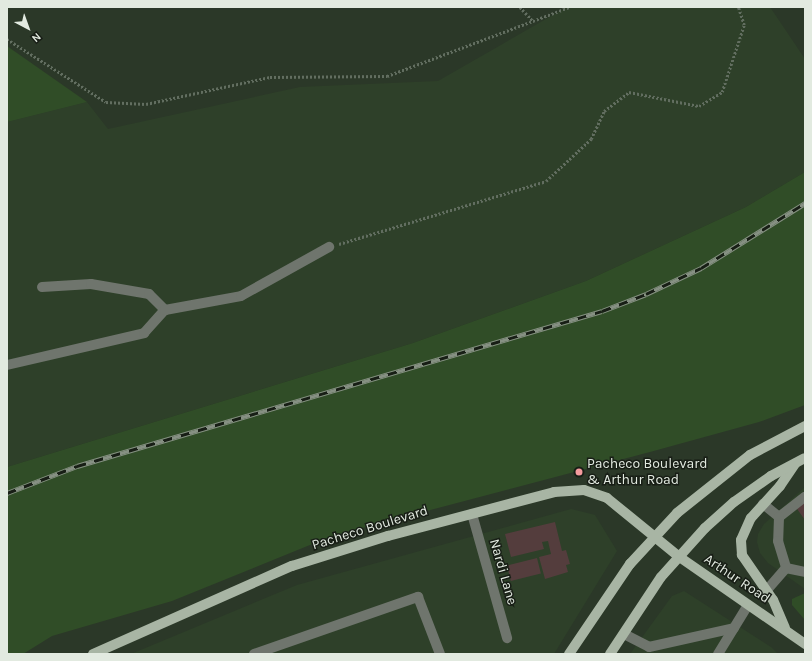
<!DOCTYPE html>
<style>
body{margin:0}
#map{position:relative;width:812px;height:661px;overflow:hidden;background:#2b3828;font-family:Karla,sans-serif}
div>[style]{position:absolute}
.built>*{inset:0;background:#2e4029}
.green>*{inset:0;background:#304d27}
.building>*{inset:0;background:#543d3d;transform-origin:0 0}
.path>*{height:2.5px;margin-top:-1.25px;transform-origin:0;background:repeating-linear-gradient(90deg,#626e60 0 2px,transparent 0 4px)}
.minor>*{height:10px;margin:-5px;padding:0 5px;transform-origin:5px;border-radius:5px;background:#6f756d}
.major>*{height:10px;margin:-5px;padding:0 5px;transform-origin:5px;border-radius:5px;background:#a8b5a4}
.rail>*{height:4.5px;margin-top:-2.25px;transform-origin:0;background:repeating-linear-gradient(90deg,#181e16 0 9px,#869083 0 18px);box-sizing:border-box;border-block:1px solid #869083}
.dots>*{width:11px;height:11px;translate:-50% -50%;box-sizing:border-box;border:2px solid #181e16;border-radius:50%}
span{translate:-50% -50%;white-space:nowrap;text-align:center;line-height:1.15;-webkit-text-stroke:3px #181e16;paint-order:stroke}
.poi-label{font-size:14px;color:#e2eae0}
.left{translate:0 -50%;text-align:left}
.street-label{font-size:14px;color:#e2eae0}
.frame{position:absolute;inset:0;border:8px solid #e2eae0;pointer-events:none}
.north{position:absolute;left:8px;top:8px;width:40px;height:40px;-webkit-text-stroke:3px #181e16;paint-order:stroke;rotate:139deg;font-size:11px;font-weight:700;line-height:16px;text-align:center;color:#e2eae0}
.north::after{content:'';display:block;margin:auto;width:14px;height:18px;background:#e2eae0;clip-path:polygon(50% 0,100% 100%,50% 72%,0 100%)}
</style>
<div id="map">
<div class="built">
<div style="clip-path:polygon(567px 7px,770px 7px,805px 59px,805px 172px,746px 207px,586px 281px,413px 343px,7px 467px,7px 122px,87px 102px,108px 129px,300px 87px,438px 81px)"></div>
<div style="clip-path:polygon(805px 487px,805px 589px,768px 563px,760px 553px,757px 542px,758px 534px,764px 524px)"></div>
<div style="clip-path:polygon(571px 509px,595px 515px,617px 551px,554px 654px,131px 654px,297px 585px)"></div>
<div style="clip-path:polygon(684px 591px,771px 647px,778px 654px,630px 654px,672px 596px)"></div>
</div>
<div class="green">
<div style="clip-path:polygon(7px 46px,87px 102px,7px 122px)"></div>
<div style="clip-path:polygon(805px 172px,805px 405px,759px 422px,650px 452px,332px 536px,172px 601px,52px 636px,23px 654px,7px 654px,7px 467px,413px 343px,586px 281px,746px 207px)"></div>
<div style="clip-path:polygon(805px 593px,805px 620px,792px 605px,792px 599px)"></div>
</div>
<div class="building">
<div style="clip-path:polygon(805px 499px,805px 520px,795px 506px)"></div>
<div style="clip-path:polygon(555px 522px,562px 551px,566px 550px,570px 564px,566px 565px,568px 572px,545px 579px,539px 557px,551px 554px,548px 541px,542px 542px,544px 549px,511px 557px,505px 534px)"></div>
<div style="left:537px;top:558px;width:16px;height:31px;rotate:76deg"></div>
</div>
<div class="path">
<div style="left:520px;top:7px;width:19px;rotate:47deg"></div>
<div style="left:7px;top:39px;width:117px;rotate:32.5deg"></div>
<div style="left:106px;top:102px;width:40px;rotate:2.9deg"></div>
<div style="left:146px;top:104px;width:127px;rotate:-12.3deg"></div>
<div style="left:270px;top:77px;width:117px;rotate:-0.5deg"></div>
<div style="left:387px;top:76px;width:196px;rotate:-20.7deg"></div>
<div style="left:339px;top:244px;width:216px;rotate:-16.9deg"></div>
<div style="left:546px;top:181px;width:62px;rotate:-43deg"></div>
<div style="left:591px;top:139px;width:31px;rotate:-65deg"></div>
<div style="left:604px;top:111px;width:31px;rotate:-37deg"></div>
<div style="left:629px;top:92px;width:71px;rotate:11.3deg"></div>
<div style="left:699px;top:106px;width:27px;rotate:-31deg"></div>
<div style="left:722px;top:92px;width:71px;rotate:-71.8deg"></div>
<div style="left:744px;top:25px;width:19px;rotate:-108deg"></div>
</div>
<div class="minor">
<div style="left:42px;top:287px;width:49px;rotate:-3.5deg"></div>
<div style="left:91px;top:284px;width:59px;rotate:9.8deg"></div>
<div style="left:149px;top:294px;width:23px;rotate:45deg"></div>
<div style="left:7px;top:365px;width:141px;rotate:-13.1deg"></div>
<div style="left:144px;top:333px;width:31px;rotate:-48deg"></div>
<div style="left:165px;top:310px;width:77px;rotate:-10.4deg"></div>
<div style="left:241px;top:296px;width:101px;rotate:-29.1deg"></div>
<div style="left:763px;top:504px;width:21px;rotate:39deg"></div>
<div style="left:779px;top:517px;width:33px;rotate:-38deg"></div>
<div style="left:472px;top:514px;width:129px;rotate:74.2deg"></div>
<div style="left:779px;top:517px;width:24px;rotate:92deg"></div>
<div style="left:778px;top:541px;width:28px;rotate:73deg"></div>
<div style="left:766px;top:591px;width:30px;rotate:-49deg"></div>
<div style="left:786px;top:568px;width:19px;rotate:12deg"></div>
<div style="left:624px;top:634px;width:28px;rotate:27deg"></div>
<div style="left:649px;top:647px;width:87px;rotate:-12.6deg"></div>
<div style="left:254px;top:654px;width:174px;rotate:-19.2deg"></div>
<div style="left:418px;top:597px;width:61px;rotate:68.9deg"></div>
<div style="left:718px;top:654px;width:57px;rotate:-58.5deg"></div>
</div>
<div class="major">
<div style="left:785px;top:628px;width:30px;rotate:-113deg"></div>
<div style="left:773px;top:600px;width:55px;rotate:-124.6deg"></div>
<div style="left:742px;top:555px;width:15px;rotate:-94deg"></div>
<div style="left:741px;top:540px;width:24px;rotate:-66deg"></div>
<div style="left:751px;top:518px;width:43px;rotate:-47.8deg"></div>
<div style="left:780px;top:486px;width:27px;rotate:-56deg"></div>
<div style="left:93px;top:654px;width:218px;rotate:-23.9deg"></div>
<div style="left:292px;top:566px;width:101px;rotate:-17.4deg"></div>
<div style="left:388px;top:536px;width:172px;rotate:-14.8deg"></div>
<div style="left:554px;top:492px;width:30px;rotate:-4deg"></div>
<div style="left:584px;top:490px;width:24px;rotate:19deg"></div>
<div style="left:607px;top:498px;width:92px;rotate:39.2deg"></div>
<div style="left:678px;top:556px;width:155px;rotate:34.7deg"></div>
<div style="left:569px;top:654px;width:109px;rotate:-55.9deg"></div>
<div style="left:630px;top:564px;width:69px;rotate:-47.3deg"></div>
<div style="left:677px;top:513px;width:93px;rotate:-38.5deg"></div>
<div style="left:750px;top:455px;width:62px;rotate:-27.8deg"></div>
<div style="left:610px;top:654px;width:92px;rotate:-56.5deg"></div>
<div style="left:661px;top:577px;width:66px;rotate:-48.1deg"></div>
<div style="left:705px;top:528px;width:39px;rotate:-42deg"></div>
<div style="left:734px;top:502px;width:45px;rotate:-35.1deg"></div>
<div style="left:771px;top:476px;width:38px;rotate:-28deg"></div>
</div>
<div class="rail">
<div style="left:7px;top:493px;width:75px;rotate:-21.1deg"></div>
<div style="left:77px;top:466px;width:547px;rotate:-16.45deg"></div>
<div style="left:602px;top:311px;width:47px;rotate:-21.1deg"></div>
<div style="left:646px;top:294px;width:61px;rotate:-25.3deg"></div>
<div style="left:701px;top:268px;width:123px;rotate:-32deg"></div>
</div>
<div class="dots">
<div style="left:579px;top:472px;background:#f59b9e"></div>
</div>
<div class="poi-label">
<span class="left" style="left:587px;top:472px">Pacheco Boulevard<br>&amp; Arthur Road</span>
</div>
<div class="street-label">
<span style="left:370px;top:528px;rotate:-17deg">Pacheco Boulevard</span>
<span style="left:503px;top:572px;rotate:74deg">Nardi Lane</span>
<span style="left:737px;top:579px;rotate:34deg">Arthur Road</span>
</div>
<div class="frame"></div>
<div class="north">N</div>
</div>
